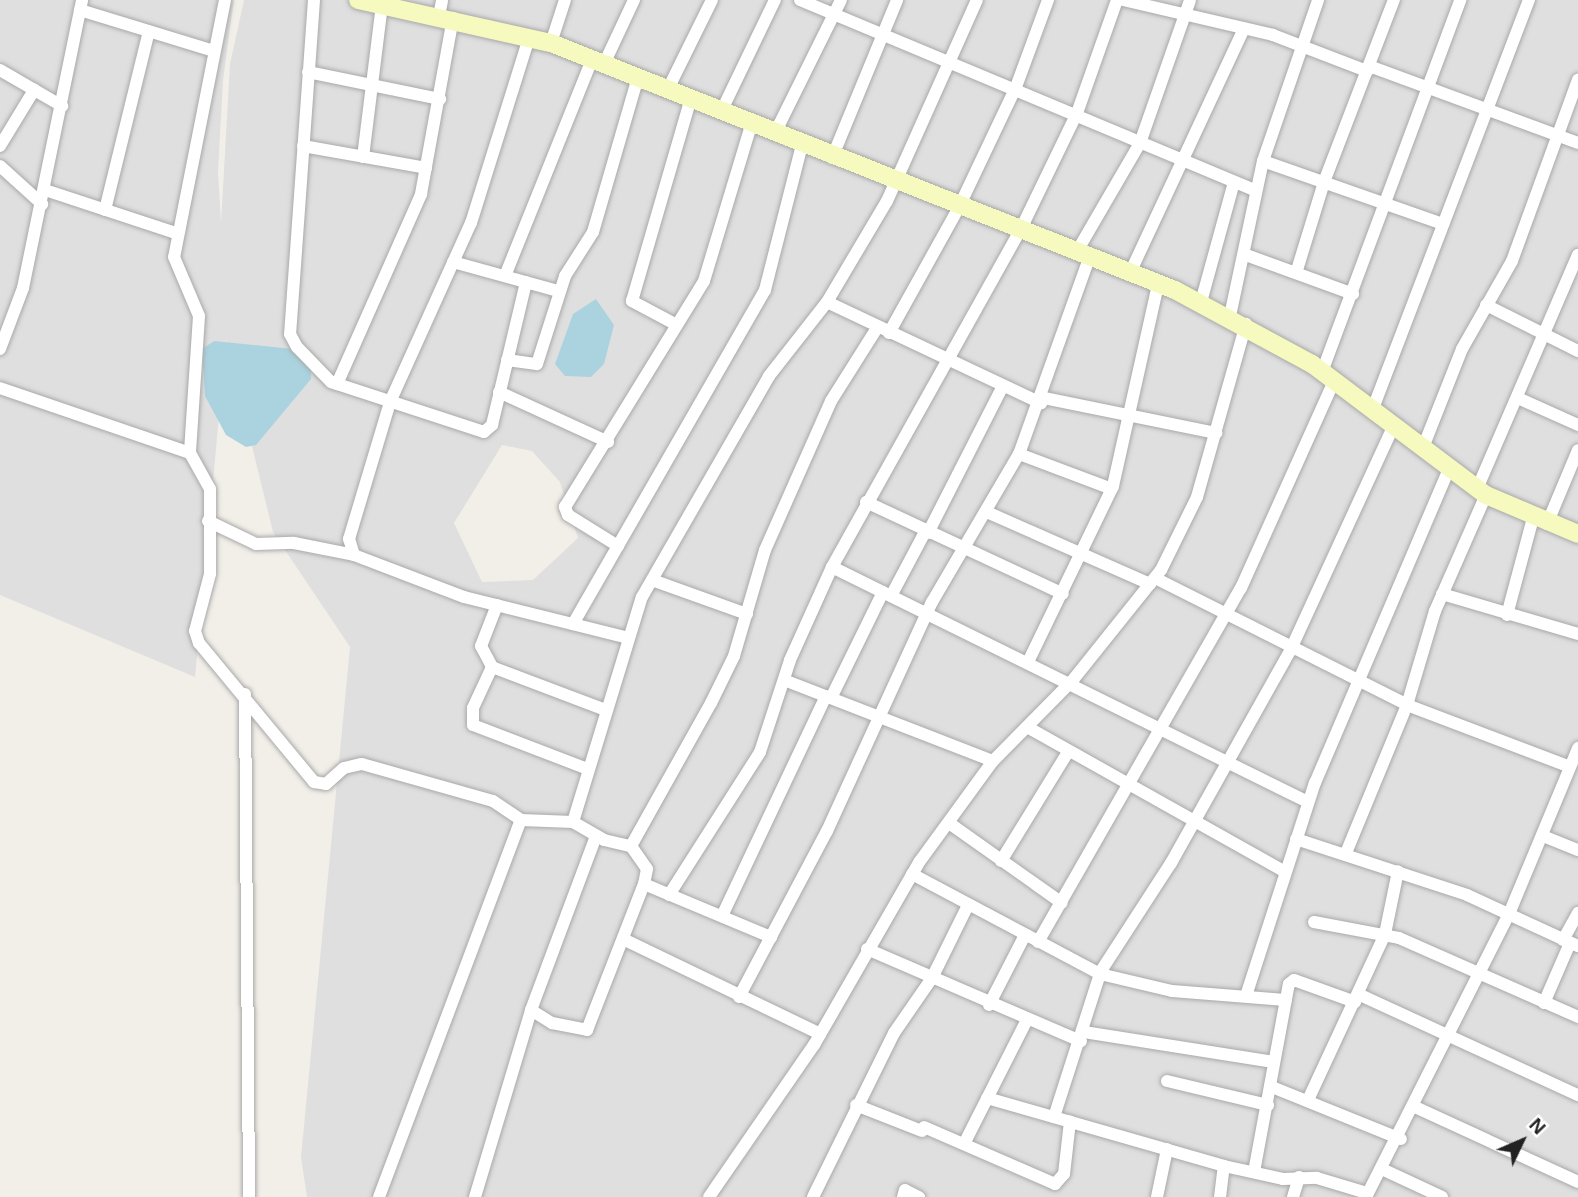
<!DOCTYPE html>
<style>
body{margin:0}
#map{position:relative;width:1578px;height:1197px;overflow:hidden;background:#f2efe9;font-family:Arial,sans-serif}
div>[style]{position:absolute}
.residential>*{inset:0;background:#e0dfdf}
.water>*{inset:0;background:#aad3df}
.roads{filter:drop-shadow(0 0 2px #a9a9a9) drop-shadow(0 0 2px #a9a9a9)}
.street>*{height:12px;margin:-6px;padding:0 6px;transform-origin:6px;border-radius:6px;background:#fff}
.secondary>*{height:18px;margin:-9px;padding:0 9px;transform-origin:9px;border-radius:9px;background:#f7fabf}
span{translate:-50% -50%;white-space:nowrap;text-align:center;line-height:1.15;-webkit-text-stroke:6px #fff;paint-order:stroke}
.north{position:absolute;left:1487px;top:1106px;width:70px;height:70px;-webkit-text-stroke:5px #fff;paint-order:stroke;rotate:46deg;font-size:19px;font-weight:700;line-height:28px;text-align:center;color:#222}
.north::after{content:'';display:block;margin:auto;width:24px;height:32px;background:#222;clip-path:polygon(50% 0,100% 100%,50% 72%,0 100%)}
</style>
<div id="map">
<div class="residential">
<div style="clip-path:polygon(evenodd,0 0,234px 0,223px 80px,218px 172px,221px 223px,230px 64px,244px 0,1578px 0,1578px 946px,1509px 918px,1578px 952px,1578px 1197px,307px 1197px,301px 1157px,350px 647px,273px 532px,226px 340px,195px 677px,0 595px,0 0,502px 445px,532px 451px,560px 482px,578px 538px,533px 580px,482px 582px,454px 523px,502px 445px)"></div>
</div>
<div class="water">
<div style="clip-path:polygon(596px 299px,614px 325px,604px 364px,591px 377px,565px 376px,555px 364px,573px 314px)"></div>
<div style="clip-path:polygon(214px 341px,293px 349px,311px 369px,311px 379px,256px 445px,246px 447px,226px 435px,205px 396px,202px 349px)"></div>
</div>
<div class="roads">
<div class="street">
<div style="left:225px;top:0;width:262px;rotate:101.2deg"></div>
<div style="left:174px;top:257px;width:64px;rotate:67deg"></div>
<div style="left:199px;top:316px;width:137px;rotate:93.8deg"></div>
<div style="left:190px;top:453px;width:41px;rotate:60.9deg"></div>
<div style="left:210px;top:489px;width:85px;rotate:90deg"></div>
<div style="left:210px;top:574px;width:59px;rotate:104.7deg"></div>
<div style="left:195px;top:631px;width:13px;rotate:72deg"></div>
<div style="left:199px;top:643px;width:180px;rotate:50.4deg"></div>
<div style="left:314px;top:782px;width:12px;rotate:9deg"></div>
<div style="left:326px;top:784px;width:24px;rotate:-42deg"></div>
<div style="left:344px;top:768px;width:18px;rotate:-13deg"></div>
<div style="left:362px;top:764px;width:136px;rotate:15.8deg"></div>
<div style="left:493px;top:801px;width:34px;rotate:34deg"></div>
<div style="left:521px;top:820px;width:52px;rotate:2.2deg"></div>
<div style="left:573px;top:822px;width:36px;rotate:30deg"></div>
<div style="left:604px;top:840px;width:28px;rotate:13deg"></div>
<div style="left:631px;top:846px;width:28px;rotate:55deg"></div>
<div style="left:647px;top:869px;width:15px;rotate:101deg"></div>
<div style="left:644px;top:884px;width:138px;rotate:22.7deg"></div>
<div style="left:314px;top:0;width:335px;rotate:94.1deg"></div>
<div style="left:290px;top:334px;width:15px;rotate:62deg"></div>
<div style="left:297px;top:347px;width:49px;rotate:45.8deg"></div>
<div style="left:331px;top:382px;width:161px;rotate:18.1deg"></div>
<div style="left:484px;top:432px;width:11px;rotate:-41deg"></div>
<div style="left:492px;top:425px;width:147px;rotate:-76.6deg"></div>
<div style="left:800px;top:0;width:494px;rotate:22.7deg"></div>
<div style="left:1123px;top:0;width:154px;rotate:13.1deg"></div>
<div style="left:1273px;top:35px;width:101px;rotate:21deg"></div>
<div style="left:80px;top:10px;width:140px;rotate:17deg"></div>
<div style="left:439px;top:16px;width:16px;rotate:-79deg"></div>
<div style="left:551px;top:43px;width:45px;rotate:-72deg"></div>
<div style="left:604px;top:64px;width:71px;rotate:-64.9deg"></div>
<div style="left:1369px;top:66px;width:223px;rotate:20.2deg"></div>
<div style="left:0;top:70px;width:72px;rotate:30.1deg"></div>
<div style="left:308px;top:72px;width:135px;rotate:11.6deg"></div>
<div style="left:668px;top:89px;width:99px;rotate:-63.7deg"></div>
<div style="left:721px;top:112px;width:124px;rotate:-64.3deg"></div>
<div style="left:775px;top:133px;width:148px;rotate:-63.6deg"></div>
<div style="left:0;top:146px;width:66px;rotate:-58.7deg"></div>
<div style="left:303px;top:146px;width:125px;rotate:10.1deg"></div>
<div style="left:363px;top:157px;width:153px;rotate:-82.9deg"></div>
<div style="left:832px;top:158px;width:171px;rotate:-67.6deg"></div>
<div style="left:1263px;top:161px;width:191px;rotate:19.3deg"></div>
<div style="left:0;top:166px;width:57px;rotate:42.1deg"></div>
<div style="left:45px;top:190px;width:138px;rotate:18.2deg"></div>
<div style="left:105px;top:210px;width:184px;rotate:-76.2deg"></div>
<div style="left:1076px;top:253px;width:127px;rotate:-59.8deg"></div>
<div style="left:1140px;top:143px;width:151px;rotate:-70.7deg"></div>
<div style="left:1246px;top:255px;width:114px;rotate:20deg"></div>
<div style="left:453px;top:262px;width:109px;rotate:15.4deg"></div>
<div style="left:1297px;top:270px;width:92px;rotate:-72.9deg"></div>
<div style="left:1324px;top:182px;width:195px;rotate:-69deg"></div>
<div style="left:1130px;top:273px;width:270px;rotate:-65deg"></div>
<div style="left:505px;top:276px;width:233px;rotate:-68.1deg"></div>
<div style="left:827px;top:302px;width:237px;rotate:25.3deg"></div>
<div style="left:1201px;top:302px;width:124px;rotate:-74.6deg"></div>
<div style="left:1486px;top:305px;width:103px;rotate:26.6deg"></div>
<div style="left:1230px;top:316px;width:158px;rotate:-78deg"></div>
<div style="left:1263px;top:161px;width:170px;rotate:-71.1deg"></div>
<div style="left:675px;top:324px;width:49px;rotate:-151.9deg"></div>
<div style="left:632px;top:301px;width:208px;rotate:-73.8deg"></div>
<div style="left:889px;top:333px;width:144px;rotate:-60.9deg"></div>
<div style="left:959px;top:207px;width:133px;rotate:-64.6deg"></div>
<div style="left:1016px;top:87px;width:93px;rotate:-69.8deg"></div>
<div style="left:0;top:349px;width:65px;rotate:-69.3deg"></div>
<div style="left:23px;top:288px;width:294px;rotate:-78.4deg"></div>
<div style="left:507px;top:360px;width:30px;rotate:8deg"></div>
<div style="left:537px;top:364px;width:92px;rotate:-72.3deg"></div>
<div style="left:565px;top:276px;width:52px;rotate:-57.5deg"></div>
<div style="left:593px;top:232px;width:161px;rotate:-73.8deg"></div>
<div style="left:1322px;top:372px;width:397px;rotate:-69.6deg"></div>
<div style="left:337px;top:384px;width:208px;rotate:-66.1deg"></div>
<div style="left:421px;top:194px;width:179px;rotate:-79.7deg"></div>
<div style="left:0;top:388px;width:201px;rotate:18.9deg"></div>
<div style="left:499px;top:392px;width:120px;rotate:24.6deg"></div>
<div style="left:1044px;top:398px;width:176px;rotate:11.5deg"></div>
<div style="left:1520px;top:399px;width:64px;rotate:24.1deg"></div>
<div style="left:1372px;top:411px;width:440px;rotate:-69.1deg"></div>
<div style="left:1422px;top:450px;width:109px;rotate:-68.4deg"></div>
<div style="left:1462px;top:349px;width:101px;rotate:-60.4deg"></div>
<div style="left:1512px;top:261px;width:193px;rotate:-70deg"></div>
<div style="left:1019px;top:454px;width:99px;rotate:20.6deg"></div>
<div style="left:1477px;top:489px;width:255px;rotate:-66.7deg"></div>
<div style="left:866px;top:502px;width:217px;rotate:25deg"></div>
<div style="left:989px;top:513px;width:176px;rotate:23.8deg"></div>
<div style="left:208px;top:521px;width:53px;rotate:25.6deg"></div>
<div style="left:256px;top:544px;width:38px;rotate:-2deg"></div>
<div style="left:294px;top:543px;width:61px;rotate:11.3deg"></div>
<div style="left:354px;top:555px;width:118px;rotate:20.9deg"></div>
<div style="left:464px;top:597px;width:166px;rotate:14deg"></div>
<div style="left:1547px;top:524px;width:80px;rotate:-67.3deg"></div>
<div style="left:928px;top:533px;width:165px;rotate:-63deg"></div>
<div style="left:618px;top:546px;width:59px;rotate:-148.2deg"></div>
<div style="left:568px;top:515px;width:9px;rotate:-111deg"></div>
<div style="left:565px;top:507px;width:265px;rotate:-58.4deg"></div>
<div style="left:704px;top:281px;width:163px;rotate:-73.2deg"></div>
<div style="left:354px;top:555px;width:17px;rotate:-107deg"></div>
<div style="left:349px;top:539px;width:143px;rotate:-73.3deg"></div>
<div style="left:390px;top:402px;width:196px;rotate:-65.7deg"></div>
<div style="left:471px;top:223px;width:194px;rotate:-72.6deg"></div>
<div style="left:832px;top:567px;width:531px;rotate:26.28deg"></div>
<div style="left:1155px;top:578px;width:282px;rotate:26.7deg"></div>
<div style="left:1407px;top:705px;width:174px;rotate:20.8deg"></div>
<div style="left:652px;top:580px;width:101px;rotate:19.7deg"></div>
<div style="left:1442px;top:594px;width:142px;rotate:16.4deg"></div>
<div style="left:891px;top:596px;width:72px;rotate:-62deg"></div>
<div style="left:497px;top:605px;width:44px;rotate:111.3deg"></div>
<div style="left:481px;top:646px;width:24px;rotate:62deg"></div>
<div style="left:492px;top:667px;width:119px;rotate:20.7deg"></div>
<div style="left:1507px;top:615px;width:100px;rotate:-75deg"></div>
<div style="left:573px;top:624px;width:385px;rotate:-60.1deg"></div>
<div style="left:765px;top:290px;width:150px;rotate:-75.7deg"></div>
<div style="left:1029px;top:660px;width:193px;rotate:-64.2deg"></div>
<div style="left:1113px;top:486px;width:207px;rotate:-77.4deg"></div>
<div style="left:492px;top:667px;width:45px;rotate:114.9deg"></div>
<div style="left:473px;top:708px;width:17px;rotate:90deg"></div>
<div style="left:473px;top:725px;width:120px;rotate:21deg"></div>
<div style="left:784px;top:680px;width:224px;rotate:21.2deg"></div>
<div style="left:245px;top:694px;width:503px;rotate:89.54deg"></div>
<div style="left:831px;top:698px;width:118px;rotate:-63.9deg"></div>
<div style="left:1027px;top:727px;width:296px;rotate:29.3deg"></div>
<div style="left:573px;top:822px;width:235px;rotate:-73deg"></div>
<div style="left:642px;top:597px;width:255px;rotate:-60.1deg"></div>
<div style="left:769px;top:376px;width:94px;rotate:-51.9deg"></div>
<div style="left:827px;top:302px;width:117px;rotate:-59.3deg"></div>
<div style="left:887px;top:201px;width:220px;rotate:-65.9deg"></div>
<div style="left:949px;top:823px;width:138px;rotate:35.3deg"></div>
<div style="left:1543px;top:836px;width:38px;rotate:22deg"></div>
<div style="left:1296px;top:839px;width:180px;rotate:18.1deg"></div>
<div style="left:1467px;top:895px;width:122px;rotate:24.7deg"></div>
<div style="left:631px;top:846px;width:164px;rotate:-60.8deg"></div>
<div style="left:711px;top:703px;width:52px;rotate:-63.9deg"></div>
<div style="left:734px;top:656px;width:110px;rotate:-73.7deg"></div>
<div style="left:765px;top:550px;width:163px;rotate:-66.1deg"></div>
<div style="left:831px;top:401px;width:86px;rotate:-57.8deg"></div>
<div style="left:1346px;top:853px;width:160px;rotate:-67.6deg"></div>
<div style="left:1407px;top:705px;width:98px;rotate:-73.4deg"></div>
<div style="left:1435px;top:611px;width:127px;rotate:-66.3deg"></div>
<div style="left:1001px;top:861px;width:128px;rotate:-58.4deg"></div>
<div style="left:912px;top:874px;width:213px;rotate:28deg"></div>
<div style="left:1100px;top:974px;width:74px;rotate:13.3deg"></div>
<div style="left:1172px;top:991px;width:114px;rotate:4.5deg"></div>
<div style="left:669px;top:895px;width:169px;rotate:-57.5deg"></div>
<div style="left:760px;top:752px;width:97px;rotate:-71.9deg"></div>
<div style="left:790px;top:660px;width:102px;rotate:-65.7deg"></div>
<div style="left:832px;top:567px;width:383px;rotate:-60.8deg"></div>
<div style="left:1019px;top:233px;width:133px;rotate:-64.2deg"></div>
<div style="left:1077px;top:113px;width:120px;rotate:-70.5deg"></div>
<div style="left:722px;top:916px;width:243px;rotate:-64.7deg"></div>
<div style="left:1314px;top:922px;width:86px;rotate:10.7deg"></div>
<div style="left:1399px;top:938px;width:196px;rotate:23.8deg"></div>
<div style="left:623px;top:939px;width:219px;rotate:25.7deg"></div>
<div style="left:1563px;top:940px;width:31px;rotate:-61deg"></div>
<div style="left:1038px;top:942px;width:408px;rotate:-60.2deg"></div>
<div style="left:1241px;top:588px;width:227px;rotate:-65.8deg"></div>
<div style="left:867px;top:949px;width:233px;rotate:23.3deg"></div>
<div style="left:1358px;top:994px;width:242px;rotate:24.7deg"></div>
<div style="left:1246px;top:996px;width:224px;rotate:-72.1deg"></div>
<div style="left:1315px;top:783px;width:341px;rotate:-66.9deg"></div>
<div style="left:739px;top:997px;width:188px;rotate:-62.1deg"></div>
<div style="left:827px;top:831px;width:252px;rotate:-65.4deg"></div>
<div style="left:932px;top:602px;width:172px;rotate:-59.6deg"></div>
<div style="left:1019px;top:454px;width:208px;rotate:-70.3deg"></div>
<div style="left:1544px;top:1003px;width:65px;rotate:-66.6deg"></div>
<div style="left:989px;top:1005px;width:79px;rotate:-62.8deg"></div>
<div style="left:531px;top:1010px;width:25px;rotate:32deg"></div>
<div style="left:552px;top:1023px;width:36px;rotate:11deg"></div>
<div style="left:587px;top:1030px;width:157px;rotate:-68.7deg"></div>
<div style="left:1084px;top:1032px;width:192px;rotate:9deg"></div>
<div style="left:1167px;top:1081px;width:104px;rotate:13.4deg"></div>
<div style="left:1272px;top:1087px;width:139px;rotate:22deg"></div>
<div style="left:987px;top:1098px;width:247px;rotate:16deg"></div>
<div style="left:1224px;top:1166px;width:60px;rotate:12.4deg"></div>
<div style="left:1283px;top:1179px;width:34px;rotate:-2deg"></div>
<div style="left:1317px;top:1178px;width:52px;rotate:16.7deg"></div>
<div style="left:1308px;top:1100px;width:183px;rotate:-65.1deg"></div>
<div style="left:1385px;top:934px;width:64px;rotate:-78.3deg"></div>
<div style="left:856px;top:1105px;width:71px;rotate:21.5deg"></div>
<div style="left:1415px;top:1107px;width:179px;rotate:24.7deg"></div>
<div style="left:1054px;top:1117px;width:153px;rotate:-72.2deg"></div>
<div style="left:1101px;top:971px;width:129px;rotate:-57.1deg"></div>
<div style="left:1171px;top:863px;width:243px;rotate:-60.7deg"></div>
<div style="left:1290px;top:651px;width:247px;rotate:-65.3deg"></div>
<div style="left:924px;top:1127px;width:143px;rotate:23.5deg"></div>
<div style="left:1055px;top:1184px;width:13px;rotate:-48deg"></div>
<div style="left:1064px;top:1174px;width:53px;rotate:-83.5deg"></div>
<div style="left:965px;top:1142px;width:137px;rotate:-63.1deg"></div>
<div style="left:1384px;top:1170px;width:64px;rotate:25deg"></div>
<div style="left:1254px;top:1172px;width:191px;rotate:-79.5deg"></div>
<div style="left:1289px;top:984px;width:6px;rotate:-39deg"></div>
<div style="left:1294px;top:980px;width:65px;rotate:19.8deg"></div>
<div style="left:379px;top:1197px;width:403px;rotate:-69.4deg"></div>
<div style="left:475px;top:1197px;width:195px;rotate:-73.3deg"></div>
<div style="left:531px;top:1010px;width:186px;rotate:-69.5deg"></div>
<div style="left:709px;top:1197px;width:185px;rotate:-55.4deg"></div>
<div style="left:814px;top:1045px;width:212px;rotate:-60.1deg"></div>
<div style="left:920px;top:861px;width:124px;rotate:-53.9deg"></div>
<div style="left:993px;top:761px;width:112px;rotate:-45.4deg"></div>
<div style="left:1072px;top:681px;width:142px;rotate:-51.3deg"></div>
<div style="left:1161px;top:570px;width:81px;rotate:-63.7deg"></div>
<div style="left:1197px;top:497px;width:180px;rotate:-74.2deg"></div>
<div style="left:813px;top:1197px;width:183px;rotate:-63.7deg"></div>
<div style="left:894px;top:1033px;width:67px;rotate:-55.4deg"></div>
<div style="left:932px;top:978px;width:81px;rotate:-63.7deg"></div>
<div style="left:903px;top:1197px;width:7px;rotate:-74deg"></div>
<div style="left:905px;top:1190px;width:16px;rotate:27deg"></div>
<div style="left:1157px;top:1197px;width:49px;rotate:-78.2deg"></div>
<div style="left:1220px;top:1197px;width:31px;rotate:-83deg"></div>
<div style="left:1293px;top:1197px;width:21px;rotate:-73deg"></div>
<div style="left:1366px;top:1197px;width:317px;rotate:-63.2deg"></div>
<div style="left:1509px;top:914px;width:180px;rotate:-67.4deg"></div>
</div>
<div class="secondary">
<div style="left:358px;top:0;width:198px;rotate:12.6deg"></div>
<div style="left:551px;top:43px;width:671px;rotate:21.6deg"></div>
<div style="left:1175px;top:290px;width:156px;rotate:28.4deg"></div>
<div style="left:1312px;top:364px;width:218px;rotate:37deg"></div>
<div style="left:1486px;top:495px;width:100px;rotate:23deg"></div>
</div>
</div>
<div class="north">N</div>
</div>
